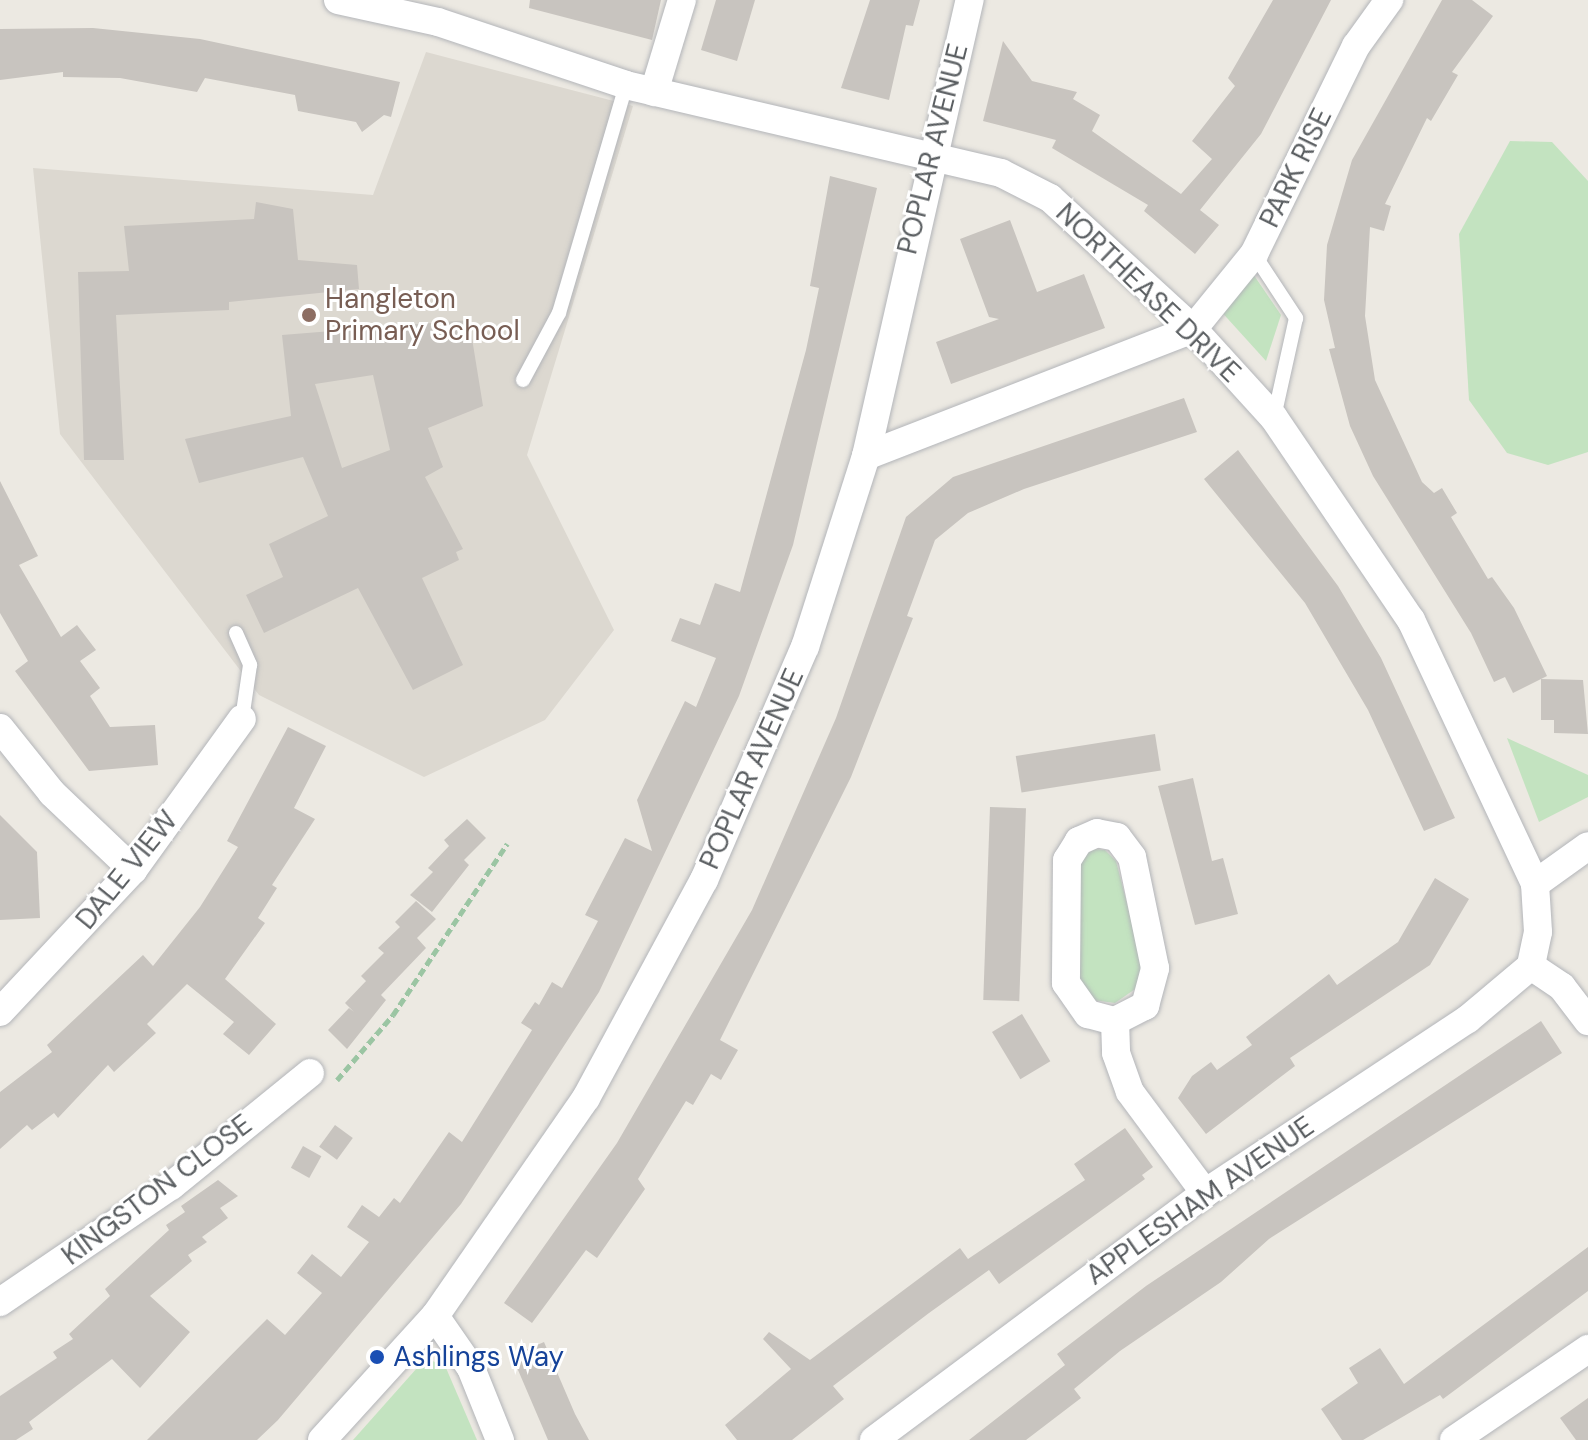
<!DOCTYPE html>
<style>
body{margin:0}
#map{position:relative;width:1588px;height:1440px;overflow:hidden;background:#ece9e2;font-family:"DM Sans",sans-serif}
div>[style]{position:absolute}
.education>*{inset:0;background:#dcd8d0}
.green>*{inset:0;background:#c3e3c0}
.building>*{inset:0;background:#c8c4bf;transform-origin:0 0}
.path>*{height:5px;margin-top:-2.5px;transform-origin:0;background:repeating-linear-gradient(90deg,#9bc5a3 0 8px,transparent 0 12px)}
.roads{filter:drop-shadow(0 0 2px #b3b5b9) drop-shadow(0 0 2px #b3b5b9)}
.lane>*{height:14px;margin:-7px;padding:0 7px;transform-origin:7px;border-radius:7px;background:#fff}
.street>*{height:28px;margin:-14px;padding:0 14px;transform-origin:14px;border-radius:14px;background:#fff}
.dots>*{width:22px;height:22px;translate:-50% -50%;box-sizing:border-box;border:4px solid #fff;border-radius:50%}
span{translate:-50% -50%;white-space:nowrap;text-align:center;line-height:1.15;-webkit-text-stroke:6px #fff;paint-order:stroke}
.street-label{font-size:28px;color:#5b5f62}
.education-label{font-size:28px;color:#785e54}
.left{translate:0 -50%;text-align:left}
.transit-label{font-size:28px;color:#164399}
</style>
<div id="map">
<div class="education">
<div style="clip-path:polygon(426px 52px,633px 106px,527px 455px,614px 630px,545px 720px,424px 777px,259px 695px,60px 434px,33px 168px,373px 195px)"></div>
</div>
<div class="green">
<div style="clip-path:polygon(1510px 141px,1552px 142px,1588px 181px,1588px 452px,1548px 465px,1507px 453px,1469px 400px,1459px 234px)"></div>
<div style="clip-path:polygon(1251px 271px,1281px 315px,1266px 361px,1218px 308px)"></div>
<div style="clip-path:polygon(1507px 738px,1588px 775px,1588px 797px,1539px 822px)"></div>
<div style="clip-path:polygon(1092px 849px,1105px 850px,1116px 861px,1143px 966px,1138px 987px,1115px 1003px,1093px 1000px,1078px 979px,1078px 875px,1081px 859px)"></div>
<div style="clip-path:polygon(431px 1360px,446px 1368px,477px 1440px,353px 1440px,417px 1368px)"></div>
</div>
<div class="building">
<div style="clip-path:polygon(530px 0,661px 0,652px 40px,529px 8px)"></div>
<div style="clip-path:polygon(716px 0,755px 0,737px 61px,701px 50px)"></div>
<div style="clip-path:polygon(870px 0,920px 0,913px 26px,906px 25px,889px 100px,841px 88px)"></div>
<div style="clip-path:polygon(1273px 0,1331px 0,1261px 134px,1200px 210px,1219px 225px,1195px 254px,1144px 211px,1148px 205px,1052px 148px,1056px 140px,983px 121px,1003px 41px,1032px 81px,1077px 92px,1073px 99px,1100px 115px,1092px 131px,1181px 194px,1212px 159px,1192px 141px,1235px 86px,1228px 78px)"></div>
<div style="clip-path:polygon(1442px 0,1472px 0,1493px 16px,1452px 72px,1458px 75px,1431px 121px,1427px 118px,1385px 204px,1391px 206px,1384px 231px,1370px 227px,1365px 316px,1375px 380px,1422px 482px,1434px 493px,1442px 488px,1457px 513px,1451px 517px,1488px 579px,1492px 577px,1514px 608px,1547px 676px,1513px 693px,1505px 677px,1494px 682px,1471px 633px,1373px 476px,1350px 426px,1329px 349px,1335px 348px,1324px 300px,1327px 245px,1352px 160px)"></div>
<div style="clip-path:polygon(93px 28px,200px 39px,400px 82px,391px 117px,384px 115px,362px 132px,356px 122px,298px 111px,295px 95px,205px 78px,197px 92px,120px 78px,63px 77px,63px 72px,0 80px,0 29px)"></div>
<div style="clip-path:polygon(830px 176px,877px 188px,793px 545px,739px 696px,599px 992px,461px 1204px,278px 1420px,257px 1440px,147px 1440px,267px 1319px,285px 1335px,322px 1293px,297px 1273px,312px 1254px,341px 1277px,369px 1242px,347px 1227px,362px 1205px,379px 1217px,394px 1198px,400px 1203px,449px 1132px,462px 1142px,532px 1030px,521px 1023px,535px 1002px,539px 1005px,552px 982px,562px 988px,580px 955px,598px 921px,585px 915px,625px 838px,652px 851px,637px 800px,685px 701px,696px 707px,716px 658px,671px 641px,680px 618px,700px 625px,715px 583px,740px 592px,806px 350px,819px 288px,810px 286px)"></div>
<div style="clip-path:polygon(256px 202px,293px 209px,298px 260px,357px 265px,359px 289px,229px 302px,229px 310px,116px 315px,124px 460px,84px 460px,78px 272px,129px 271px,124px 226px,254px 219px)"></div>
<div style="clip-path:polygon(1010px 220px,1037px 292px,1084px 274px,1105px 328px,951px 384px,936px 342px,999px 319px,989px 317px,960px 239px)"></div>
<div style="clip-path:polygon(evenodd,469px 320px,483px 406px,428px 428px,443px 467px,425px 477px,463px 549px,456px 552px,459px 560px,422px 578px,463px 665px,413px 690px,358px 588px,264px 633px,246px 595px,283px 577px,269px 544px,328px 516px,303px 457px,199px 483px,185px 439px,291px 416px,282px 335px,469px 320px,373px 375px,390px 450px,342px 468px,315px 384px,373px 375px)"></div>
<div style="clip-path:polygon(1184px 398px,1197px 432px,1024px 489px,968px 513px,935px 540px,907px 616px,913px 618px,851px 777px,720px 1040px,738px 1050px,721px 1080px,711px 1074px,693px 1105px,686px 1101px,638px 1179px,645px 1189px,597px 1258px,586px 1250px,532px 1323px,504px 1303px,617px 1143px,752px 910px,836px 718px,906px 517px,953px 477px)"></div>
<div style="clip-path:polygon(1238px 450px,1338px 586px,1381px 658px,1455px 818px,1424px 831px,1368px 710px,1305px 603px,1204px 479px)"></div>
<div style="clip-path:polygon(0 481px,38px 556px,19px 565px,61px 637px,77px 625px,96px 650px,80px 661px,100px 688px,90px 696px,110px 727px,155px 725px,158px 765px,89px 771px,15px 671px,28px 661px,0 613px)"></div>
<div style="clip-path:polygon(1541px 679px,1583px 680px,1588px 734px,1554px 733px,1554px 720px,1541px 720px)"></div>
<div style="clip-path:polygon(288px 727px,326px 746px,294px 808px,315px 819px,272px 885px,277px 888px,258px 918px,265px 923px,225px 979px,276px 1024px,249px 1055px,223px 1034px,234px 1022px,187px 984px,147px 1024px,156px 1033px,114px 1072px,108px 1065px,58px 1118px,54px 1113px,32px 1130px,27px 1125px,0 1149px,0 1092px,52px 1052px,47px 1045px,143px 955px,153px 966px,200px 907px,238px 847px,227px 841px)"></div>
<div style="left:1155px;top:734px;width:37px;height:141px;rotate:81deg"></div>
<div style="clip-path:polygon(1193px 778px,1212px 861px,1223px 858px,1238px 914px,1195px 925px,1158px 786px)"></div>
<div style="left:990px;top:807px;width:36px;height:193px;rotate:2deg"></div>
<div style="clip-path:polygon(0 815px,37px 852px,40px 918px,0 920px)"></div>
<div style="clip-path:polygon(467px 819px,486px 838px,464px 860px,469px 865px,432px 912px,410px 895px,433px 872px,428px 868px,449px 846px,444px 840px)"></div>
<div style="clip-path:polygon(1435px 878px,1469px 899px,1430px 965px,1290px 1058px,1295px 1066px,1206px 1134px,1178px 1098px,1192px 1076px,1211px 1062px,1217px 1070px,1252px 1045px,1246px 1037px,1329px 974px,1337px 985px,1398px 942px)"></div>
<div style="clip-path:polygon(416px 901px,436px 919px,417px 938px,426px 948px,381px 995px,386px 1000px,347px 1049px,328px 1030px,349px 1008px,354px 1012px,345px 1003px,366px 981px,373px 988px,361px 976px,384px 953px,378px 948px,400px 927px,395px 922px)"></div>
<div style="left:1022px;top:1014px;width:55px;height:35px;rotate:59deg"></div>
<div style="clip-path:polygon(1541px 1021px,1562px 1053px,1269px 1239px,1221px 1282px,1120px 1351px,1074px 1389px,1081px 1398px,1026px 1440px,969px 1440px,1065px 1365px,1057px 1354px,1146px 1286px)"></div>
<div style="left:335px;top:1125px;width:22px;height:27px;rotate:36deg"></div>
<div style="clip-path:polygon(1125px 1128px,1153px 1167px,1142px 1175px,1145px 1179px,999px 1284px,989px 1270px,929px 1313px,833px 1386px,844px 1399px,792px 1440px,737px 1440px,725px 1425px,791px 1369px,763px 1339px,769px 1332px,810px 1360px,960px 1248px,968px 1259px,1085px 1180px,1074px 1164px)"></div>
<div style="left:303px;top:1146px;width:21px;height:25px;rotate:29deg"></div>
<div style="clip-path:polygon(218px 1180px,238px 1196px,220px 1208px,228px 1218px,202px 1237px,207px 1242px,188px 1255px,192px 1261px,150px 1296px,190px 1332px,140px 1388px,112px 1359px,29px 1422px,33px 1429px,16px 1440px,0 1440px,0 1396px,57px 1358px,53px 1352px,73px 1339px,69px 1334px,110px 1296px,105px 1289px,169px 1230px,166px 1225px,185px 1212px,181px 1206px)"></div>
<div style="clip-path:polygon(1588px 1247px,1588px 1291px,1443px 1399px,1440px 1395px,1363px 1440px,1342px 1440px,1321px 1409px,1358px 1383px,1349px 1368px,1380px 1348px,1404px 1384px)"></div>
<div style="clip-path:polygon(544px 1342px,575px 1414px,589px 1440px,548px 1440px,512px 1356px)"></div>
<div style="clip-path:polygon(1588px 1398px,1588px 1440px,1576px 1440px,1560px 1418px)"></div>
</div>
<div class="path">
<div style="left:337px;top:1080px;width:86px;rotate:-49.3deg"></div>
<div style="left:393px;top:1015px;width:206px;rotate:-56.3deg"></div>
</div>
<div class="roads">
<div class="lane">
<div style="left:1254px;top:254px;width:77px;rotate:56.7deg"></div>
<div style="left:1296px;top:318px;width:101px;rotate:102.5deg"></div>
<div style="left:523px;top:380px;width:76px;rotate:-61.8deg"></div>
<div style="left:559px;top:313px;width:238px;rotate:-73.6deg"></div>
<div style="left:236px;top:633px;width:35px;rotate:66deg"></div>
<div style="left:250px;top:665px;width:55px;rotate:98.4deg"></div>
</div>
<div class="street">
<div style="left:338px;top:0;width:102px;rotate:12.4deg"></div>
<div style="left:438px;top:22px;width:198px;rotate:18.5deg"></div>
<div style="left:626px;top:85px;width:385px;rotate:13.2deg"></div>
<div style="left:1001px;top:173px;width:55px;rotate:27deg"></div>
<div style="left:1050px;top:198px;width:194px;rotate:42.5deg"></div>
<div style="left:1193px;top:329px;width:120px;rotate:47.7deg"></div>
<div style="left:1274px;top:418px;width:244px;rotate:55.9deg"></div>
<div style="left:1411px;top:620px;width:292px;rotate:64.8deg"></div>
<div style="left:1535px;top:884px;width:48px;rotate:86.4deg"></div>
<div style="left:1538px;top:932px;width:35px;rotate:102deg"></div>
<div style="left:654px;top:92px;width:96px;rotate:-73.1deg"></div>
<div style="left:866px;top:456px;width:351px;rotate:-21.2deg"></div>
<div style="left:1193px;top:329px;width:97px;rotate:-50.9deg"></div>
<div style="left:1254px;top:254px;width:232px;rotate:-63.9deg"></div>
<div style="left:1356px;top:46px;width:57px;rotate:-54.3deg"></div>
<div style="left:0;top:728px;width:83px;rotate:51.3deg"></div>
<div style="left:52px;top:793px;width:112px;rotate:43.5deg"></div>
<div style="left:1535px;top:884px;width:65px;rotate:-35.6deg"></div>
<div style="left:1531px;top:966px;width:37px;rotate:34deg"></div>
<div style="left:1562px;top:987px;width:43px;rotate:52.6deg"></div>
<div style="left:0;top:1012px;width:195px;rotate:-46.9deg"></div>
<div style="left:133px;top:870px;width:186px;rotate:-54.2deg"></div>
<div style="left:1115px;top:1021px;width:34px;rotate:-27deg"></div>
<div style="left:1145px;top:1006px;width:39px;rotate:-75deg"></div>
<div style="left:1155px;top:968px;width:113px;rotate:-101.7deg"></div>
<div style="left:1132px;top:857px;width:25px;rotate:-127deg"></div>
<div style="left:1117px;top:837px;width:20px;rotate:-169deg"></div>
<div style="left:1097px;top:833px;width:20px;rotate:156deg"></div>
<div style="left:1079px;top:841px;width:22px;rotate:122deg"></div>
<div style="left:1067px;top:860px;width:123px;rotate:90.5deg"></div>
<div style="left:1066px;top:983px;width:38px;rotate:55deg"></div>
<div style="left:1088px;top:1014px;width:28px;rotate:15deg"></div>
<div style="left:1115px;top:1021px;width:32px;rotate:88deg"></div>
<div style="left:1116px;top:1053px;width:41px;rotate:70.3deg"></div>
<div style="left:1130px;top:1092px;width:126px;rotate:53.4deg"></div>
<div style="left:0;top:1302px;width:207px;rotate:-34.2deg"></div>
<div style="left:171px;top:1186px;width:179px;rotate:-39.1deg"></div>
<div style="left:435px;top:1316px;width:63px;rotate:55.3deg"></div>
<div style="left:471px;top:1368px;width:78px;rotate:68.1deg"></div>
<div style="left:322px;top:1440px;width:168px;rotate:-47.7deg"></div>
<div style="left:435px;top:1316px;width:265px;rotate:-55.3deg"></div>
<div style="left:586px;top:1098px;width:248px;rotate:-61.6deg"></div>
<div style="left:704px;top:880px;width:254px;rotate:-66.6deg"></div>
<div style="left:805px;top:647px;width:201px;rotate:-72.3deg"></div>
<div style="left:866px;top:456px;width:468px;rotate:-77.2deg"></div>
<div style="left:874px;top:1440px;width:413px;rotate:-36.7deg"></div>
<div style="left:1205px;top:1193px;width:315px;rotate:-33.5deg"></div>
<div style="left:1468px;top:1019px;width:82px;rotate:-40.1deg"></div>
<div style="left:1454px;top:1440px;width:162px;rotate:-34.2deg"></div>
</div>
</div>
<div class="dots">
<div style="left:309px;top:315px;background:#8d6e63"></div>
<div style="left:377px;top:1357px;background:#1a4fb4"></div>
</div>
<div class="street-label">
<span style="left:933px;top:149px;rotate:-76deg">POPLAR AVENUE</span>
<span style="left:1296px;top:168px;rotate:-64deg">PARK RISE</span>
<span style="left:1148px;top:293px;rotate:44deg">NORTHEASE DRIVE</span>
<span style="left:752px;top:769px;rotate:-66deg">POPLAR AVENUE</span>
<span style="left:127px;top:870px;rotate:-51deg">DALE VIEW</span>
<span style="left:157px;top:1190px;rotate:-37deg">KINGSTON CLOSE</span>
<span style="left:1200px;top:1201px;rotate:-35deg">APPLESHAM AVENUE</span>
</div>
<div class="education-label">
<span class="left" style="left:325px;top:315px">Hangleton<br>Primary School</span>
</div>
<div class="transit-label">
<span class="left" style="left:393px;top:1357px">Ashlings Way</span>
</div>
</div>
